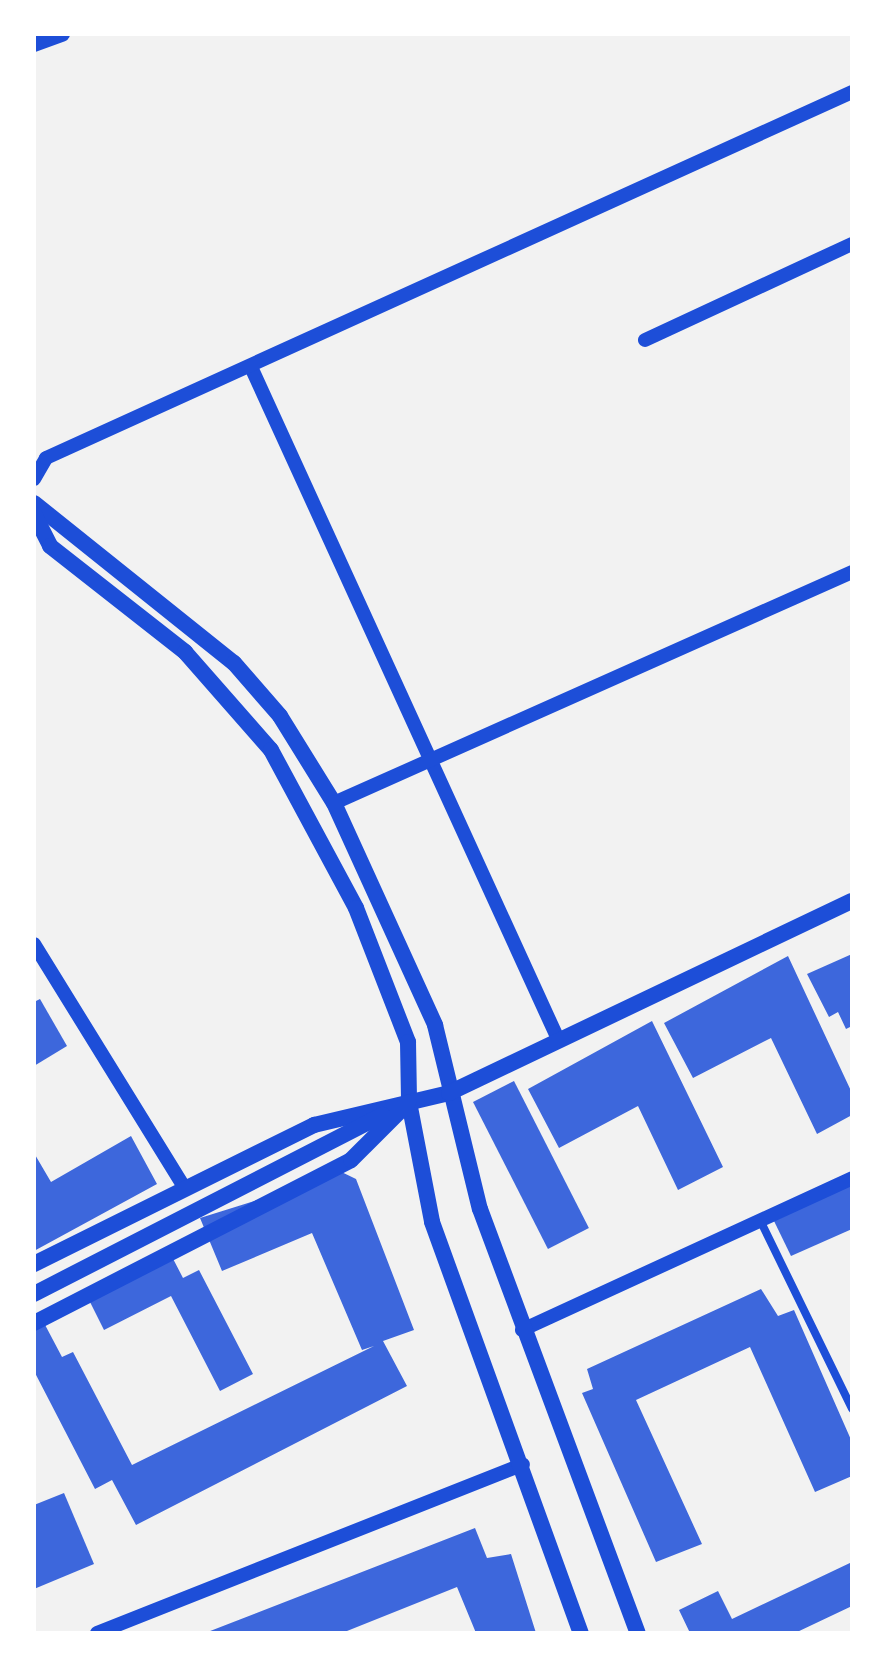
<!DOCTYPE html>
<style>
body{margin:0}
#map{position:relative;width:886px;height:1667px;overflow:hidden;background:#f2f2f2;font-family:"Nunito Sans",sans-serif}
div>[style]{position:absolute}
.building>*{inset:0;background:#3d67dc;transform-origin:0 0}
.minor>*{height:8px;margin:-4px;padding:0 4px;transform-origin:4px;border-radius:4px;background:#1d4ed8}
.tertiary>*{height:14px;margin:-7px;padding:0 7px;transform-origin:7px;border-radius:7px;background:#1d4ed8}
.secondary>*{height:16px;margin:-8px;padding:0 8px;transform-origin:8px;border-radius:8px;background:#1d4ed8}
span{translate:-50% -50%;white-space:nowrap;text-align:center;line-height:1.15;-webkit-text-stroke:7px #fff;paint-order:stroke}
.frame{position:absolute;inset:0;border:36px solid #fff;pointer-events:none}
</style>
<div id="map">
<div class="building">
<div style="clip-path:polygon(852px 954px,852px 1026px,846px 1029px,838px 1012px,829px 1017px,807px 974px)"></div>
<div style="clip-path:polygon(788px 956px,852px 1093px,852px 1115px,817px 1134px,771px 1038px,693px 1078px,664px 1023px)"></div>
<div style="clip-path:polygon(40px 999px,67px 1046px,34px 1066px,34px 1002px)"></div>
<div style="clip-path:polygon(652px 1021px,723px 1167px,678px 1190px,638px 1106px,559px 1148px,528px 1089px)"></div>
<div style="left:514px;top:1081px;width:165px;height:46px;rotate:63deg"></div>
<div style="clip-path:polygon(131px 1136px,157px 1184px,34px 1251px,34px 1153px,51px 1182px)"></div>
<div style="clip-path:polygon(327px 1165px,356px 1179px,414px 1330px,383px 1341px,407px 1386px,136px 1525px,112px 1480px,95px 1489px,34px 1371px,34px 1325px,43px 1321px,62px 1357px,73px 1352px,132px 1465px,374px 1346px,362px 1350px,312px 1233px,222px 1271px,200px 1218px,321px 1180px)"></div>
<div style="clip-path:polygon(852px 1184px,852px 1229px,791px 1256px,774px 1221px)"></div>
<div style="clip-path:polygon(168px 1249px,183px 1278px,199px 1270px,253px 1374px,220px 1391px,171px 1296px,104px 1330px,85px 1292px)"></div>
<div style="clip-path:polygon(761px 1289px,778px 1316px,794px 1310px,852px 1442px,852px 1476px,815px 1492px,750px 1347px,636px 1400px,702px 1544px,656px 1562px,582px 1393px,593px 1389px,587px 1369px)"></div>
<div style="clip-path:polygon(64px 1493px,94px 1564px,34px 1589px,34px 1505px)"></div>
<div style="clip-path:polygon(475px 1528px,487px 1558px,511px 1554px,536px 1633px,476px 1633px,457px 1587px,342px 1633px,205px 1633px)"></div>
<div style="clip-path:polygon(852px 1562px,852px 1606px,795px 1633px,690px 1633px,679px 1610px,718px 1591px,732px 1619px)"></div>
</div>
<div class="minor">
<div style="left:760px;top:1220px;width:210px;rotate:64deg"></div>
</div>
<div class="tertiary">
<div style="left:645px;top:340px;width:228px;rotate:-24.9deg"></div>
<div style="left:251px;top:367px;width:739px;rotate:65.45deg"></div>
<div style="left:34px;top:479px;width:24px;rotate:-60deg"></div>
<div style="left:46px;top:458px;width:885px;rotate:-24.42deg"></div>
<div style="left:334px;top:803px;width:567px;rotate:-24.03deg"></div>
<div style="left:34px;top:944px;width:286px;rotate:58.3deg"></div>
<div style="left:522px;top:1330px;width:363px;rotate:-24.7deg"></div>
<div style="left:97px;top:1633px;width:458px;rotate:-21.6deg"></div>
</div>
<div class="secondary">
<div style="left:34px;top:44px;width:30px;rotate:-20deg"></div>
<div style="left:34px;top:503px;width:256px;rotate:38.7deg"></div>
<div style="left:234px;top:663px;width:70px;rotate:49deg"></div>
<div style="left:280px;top:716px;width:102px;rotate:58.2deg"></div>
<div style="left:334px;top:803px;width:244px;rotate:65.5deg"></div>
<div style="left:435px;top:1025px;width:189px;rotate:76.3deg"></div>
<div style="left:480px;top:1209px;width:452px;rotate:69.6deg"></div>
<div style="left:34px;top:514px;width:36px;rotate:63deg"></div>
<div style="left:50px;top:546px;width:172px;rotate:38.1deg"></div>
<div style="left:185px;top:652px;width:130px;rotate:48.7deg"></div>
<div style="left:271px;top:750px;width:179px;rotate:61.7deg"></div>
<div style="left:356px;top:908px;width:144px;rotate:68.8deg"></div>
<div style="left:408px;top:1042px;width:60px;rotate:89deg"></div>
<div style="left:409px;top:1102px;width:122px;rotate:79.1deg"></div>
<div style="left:432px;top:1222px;width:437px;rotate:70.1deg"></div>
<div style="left:34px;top:1264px;width:313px;rotate:-26.4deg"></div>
<div style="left:314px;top:1125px;width:139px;rotate:-13.3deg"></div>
<div style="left:449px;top:1093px;width:446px;rotate:-25.5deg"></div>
<div style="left:34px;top:1294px;width:392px;rotate:-27.2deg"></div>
<div style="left:34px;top:1323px;width:356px;rotate:-27.2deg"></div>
<div style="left:351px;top:1160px;width:81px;rotate:-45deg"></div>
</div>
<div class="frame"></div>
</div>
